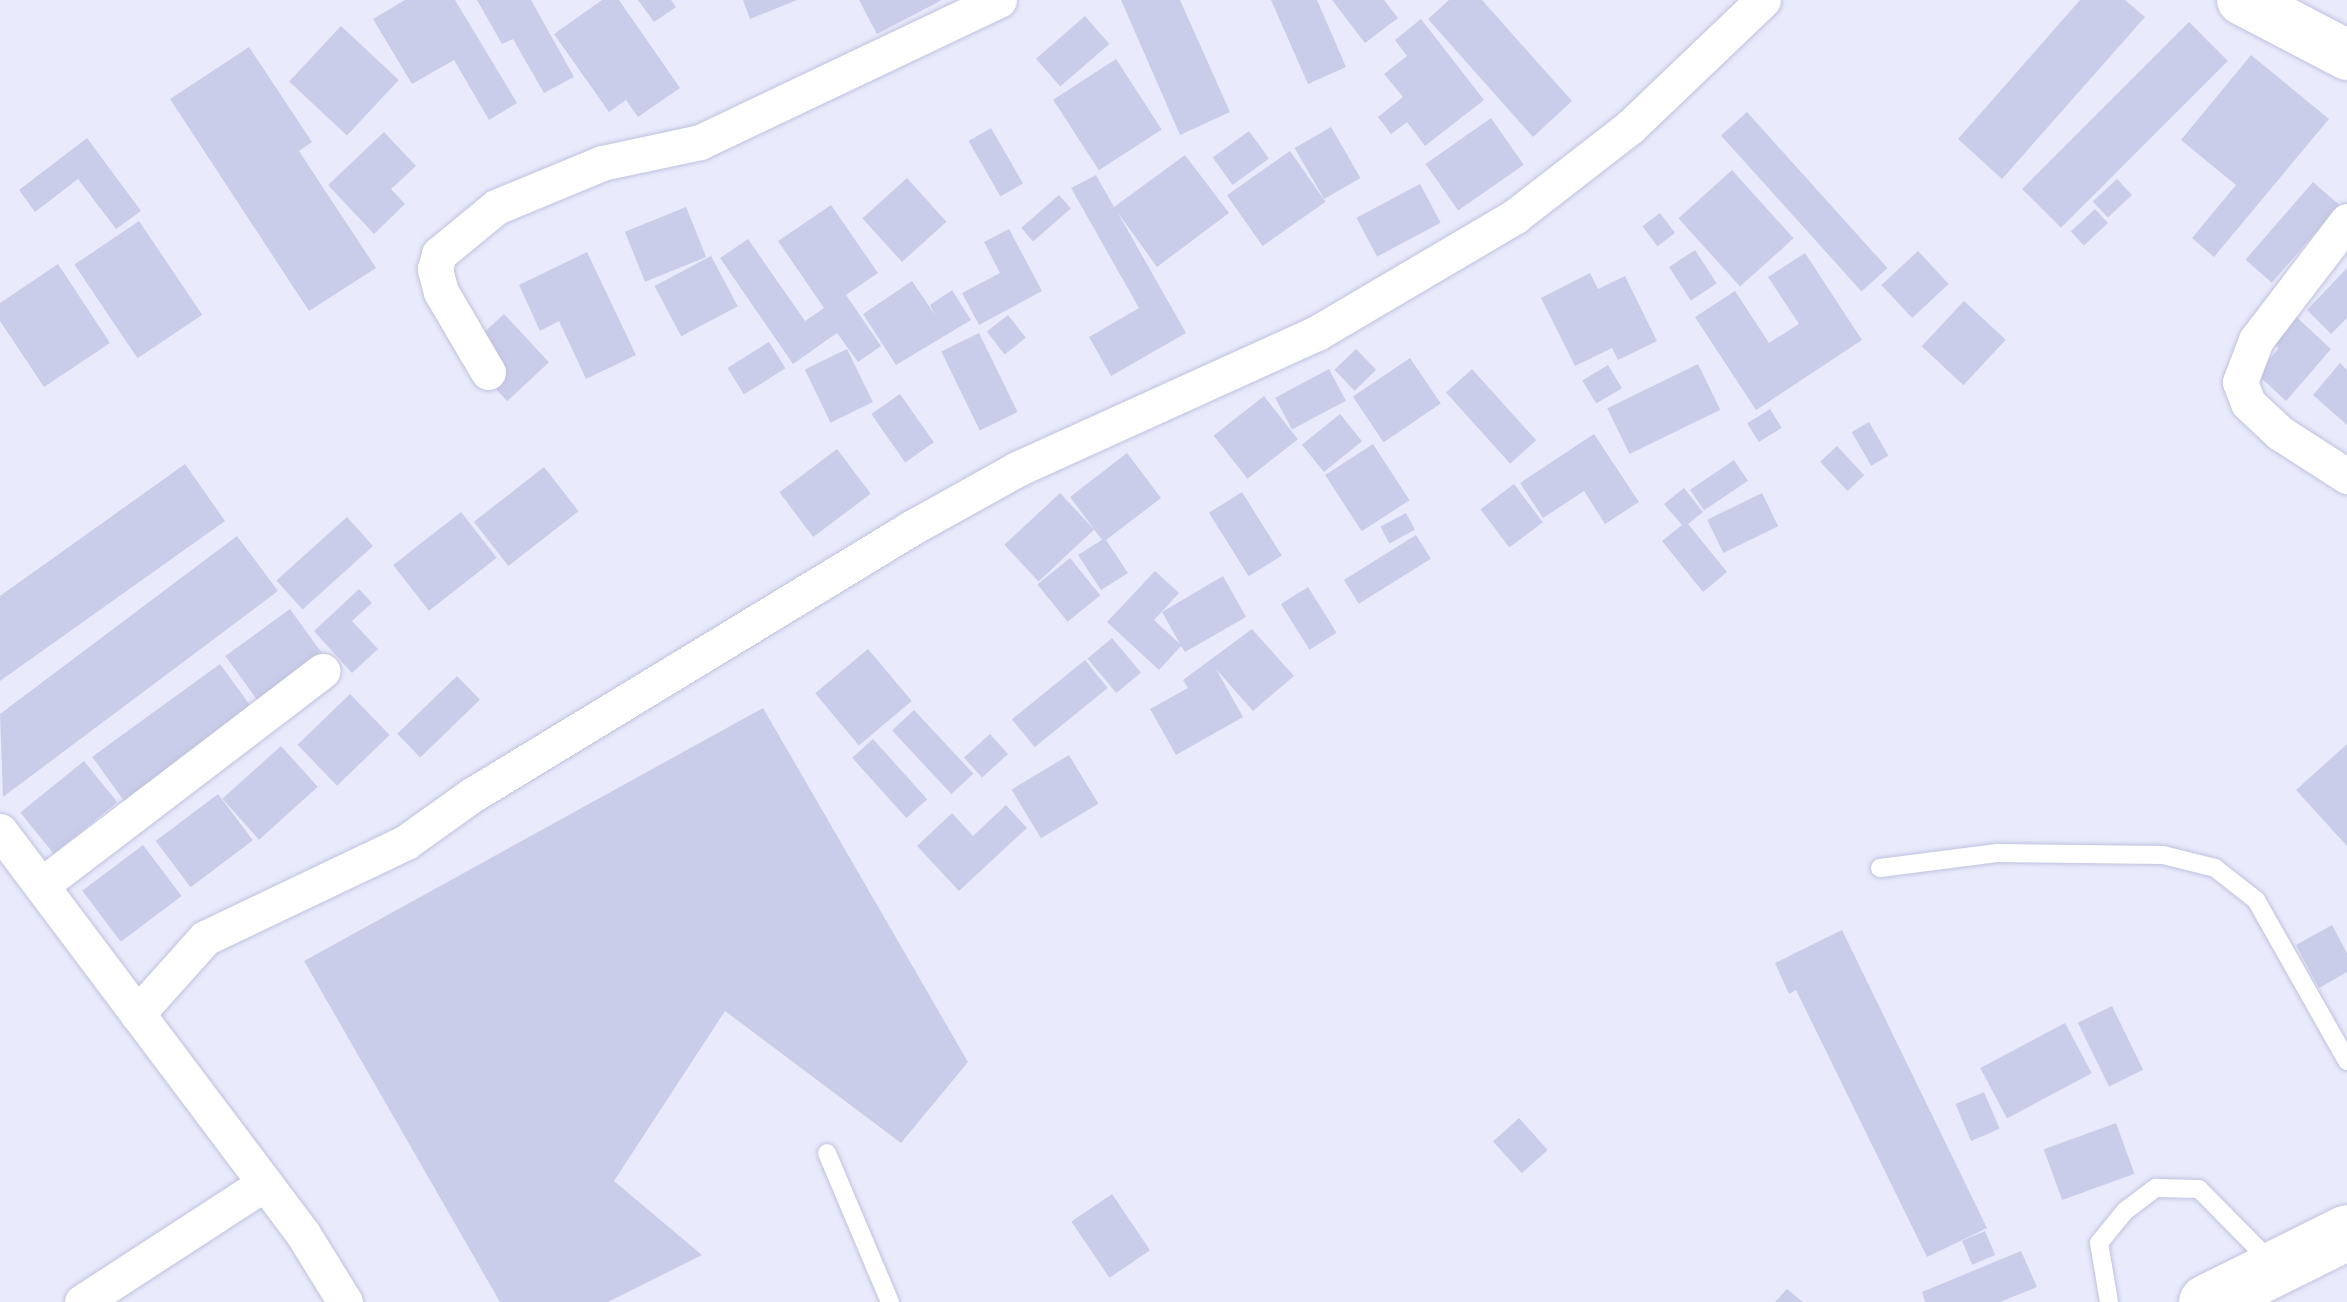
<!DOCTYPE html>
<style>
body{margin:0}
#map{position:relative;width:2347px;height:1302px;overflow:hidden;background:#e9ebfc;font-family:Signika,sans-serif}
div>[style]{position:absolute}
.building>*{inset:0;background:#cacde9;transform-origin:0 0}
.roads{filter:drop-shadow(0 0 2px #bfc2de) drop-shadow(0 0 2px #bfc2de)}
.service>*{height:18px;margin:-9px;padding:0 9px;transform-origin:9px;border-radius:9px;background:#fff}
.minor>*{height:35px;margin:-17.5px;padding:0 17.5px;transform-origin:17.5px;border-radius:17.5px;background:#fff}
.secondary>*{height:50px;margin:-25px;padding:0 25px;transform-origin:25px;border-radius:25px;background:#fff}
.trunk>*{height:55px;margin:-27.5px;padding:0 27.5px;transform-origin:27.5px;border-radius:27.5px;background:#fff}
span{translate:-50% -50%;white-space:nowrap;text-align:center;line-height:1.15;-webkit-text-stroke:9px #fff;paint-order:stroke}
</style>
<div id="map">
<div class="building">
<div style="clip-path:polygon(405px 0,455px 0,517px 103px,489px 120px,454px 60px,412px 84px,373px 19px)"></div>
<div style="clip-path:polygon(477px 0,531px 0,574px 77px,544px 93px,513px 39px,502px 44px)"></div>
<div style="clip-path:polygon(602px 0,619px 0,680px 88px,638px 117px,626px 100px,609px 112px,554px 34px)"></div>
<div style="clip-path:polygon(638px 0,671px 0,676px 7px,654px 22px)"></div>
<div style="clip-path:polygon(743px 0,797px 0,750px 19px)"></div>
<div style="clip-path:polygon(859px 0,942px 0,877px 34px)"></div>
<div style="clip-path:polygon(1121px 0,1180px 0,1230px 112px,1180px 135px)"></div>
<div style="clip-path:polygon(1271px 0,1317px 0,1346px 67px,1308px 84px)"></div>
<div style="clip-path:polygon(1332px 0,1384px 0,1398px 18px,1365px 43px)"></div>
<div style="clip-path:polygon(1449px 0,1482px 0,1572px 101px,1533px 137px,1428px 19px)"></div>
<div style="clip-path:polygon(2080px 0,2125px 0,2145px 17px,2002px 179px,1958px 139px)"></div>
<div style="left:1085px;top:16px;width:37px;height:65px;rotate:49deg"></div>
<div style="clip-path:polygon(1421px 19px,1484px 100px,1425px 146px,1407px 122px,1391px 134px,1378px 117px,1403px 97px,1384px 74px,1407px 56px,1395px 40px)"></div>
<div style="left:2189px;top:22px;width:55px;height:236px;rotate:45deg"></div>
<div style="left:341px;top:26px;width:79px;height:76px;rotate:43deg"></div>
<div style="clip-path:polygon(249px 47px,312px 142px,299px 151px,376px 268px,309px 311px,170px 99px)"></div>
<div style="clip-path:polygon(2251px 55px,2329px 119px,2214px 257px,2192px 238px,2236px 185px,2181px 140px)"></div>
<div style="left:1116px;top:59px;width:84px;height:75px;rotate:57deg"></div>
<div style="left:1747px;top:112px;width:210px;height:35px;rotate:48deg"></div>
<div style="left:1491px;top:118px;width:57px;height:80px;rotate:55deg"></div>
<div style="left:1331px;top:127px;width:59px;height:42px;rotate:60deg"></div>
<div style="left:991px;top:128px;width:64px;height:26px;rotate:60deg"></div>
<div style="left:1249px;top:131px;width:34px;height:45px;rotate:54deg"></div>
<div style="clip-path:polygon(384px 132px,416px 166px,391px 189px,405px 204px,374px 234px,328px 185px)"></div>
<div style="clip-path:polygon(87px 138px,141px 211px,116px 229px,78px 179px,35px 212px,19px 190px)"></div>
<div style="left:1290px;top:151px;width:62px;height:77px;rotate:55deg"></div>
<div style="clip-path:polygon(1185px 155px,1229px 213px,1157px 267px,1118px 213px,1186px 333px,1111px 376px,1089px 337px,1139px 308px,1071px 188px,1096px 175px,1114px 207px)"></div>
<div style="left:1732px;top:170px;width:92px;height:72px;rotate:48deg"></div>
<div style="left:907px;top:178px;width:59px;height:60px;rotate:48deg"></div>
<div style="left:2117px;top:179px;width:22px;height:33px;rotate:47deg"></div>
<div style="left:2313px;top:182px;width:35px;height:103px;rotate:41deg"></div>
<div style="left:1420px;top:184px;width:44px;height:72px;rotate:62deg"></div>
<div style="left:1059px;top:195px;width:18px;height:50px;rotate:49deg"></div>
<div style="clip-path:polygon(831px 205px,878px 273px,846px 295px,881px 346px,858px 362px,837px 333px,793px 364px,720px 258px,748px 239px,805px 321px,824px 308px,778px 241px)"></div>
<div style="left:686px;top:207px;width:54px;height:66px;rotate:68deg"></div>
<div style="left:2095px;top:209px;width:19px;height:33px;rotate:47deg"></div>
<div style="left:1660px;top:213px;width:25px;height:22px;rotate:53deg"></div>
<div style="left:139px;top:221px;width:113px;height:78px;rotate:56deg"></div>
<div style="clip-path:polygon(1009px 229px,1042px 291px,979px 325px,962px 293px,1000px 273px,984px 242px)"></div>
<div style="left:1695px;top:250px;width:40px;height:31px;rotate:57deg"></div>
<div style="left:1918px;top:251px;width:45px;height:50px;rotate:47deg"></div>
<div style="clip-path:polygon(587px 252px,636px 355px,586px 379px,559px 321px,540px 331px,519px 285px)"></div>
<div style="clip-path:polygon(1805px 253px,1862px 340px,1756px 410px,1695px 317px,1735px 291px,1769px 343px,1799px 324px,1768px 277px)"></div>
<div style="left:711px;top:256px;width:57px;height:64px;rotate:62deg"></div>
<div style="clip-path:polygon(58px 264px,110px 343px,44px 387px,0 321px,0 303px)"></div>
<div style="clip-path:polygon(2347px 268px,2347px 318px,2331px 334px,2307px 310px)"></div>
<div style="clip-path:polygon(1590px 273px,1598px 289px,1625px 276px,1657px 341px,1618px 360px,1612px 348px,1575px 366px,1541px 298px)"></div>
<div style="clip-path:polygon(912px 281px,935px 315px,930px 305px,952px 290px,971px 320px,896px 365px,863px 314px)"></div>
<div style="left:1964px;top:301px;width:57px;height:62px;rotate:43deg"></div>
<div style="clip-path:polygon(2290px 311px,2331px 349px,2286px 401px,2257px 374px,2279px 348px,2266px 337px)"></div>
<div style="left:504px;top:314px;width:66px;height:57px;rotate:47deg"></div>
<div style="left:1008px;top:315px;width:29px;height:27px;rotate:52deg"></div>
<div style="left:979px;top:333px;width:88px;height:42px;rotate:64deg"></div>
<div style="left:769px;top:342px;width:31px;height:49px;rotate:58deg"></div>
<div style="left:847px;top:349px;width:59px;height:47px;rotate:64deg"></div>
<div style="left:1356px;top:349px;width:29px;height:30px;rotate:46deg"></div>
<div style="left:1410px;top:358px;width:55px;height:69px;rotate:56deg"></div>
<div style="clip-path:polygon(2340px 363px,2347px 370px,2347px 425px,2313px 395px)"></div>
<div style="left:1698px;top:364px;width:51px;height:101px;rotate:64deg"></div>
<div style="left:1608px;top:365px;width:27px;height:30px;rotate:59deg"></div>
<div style="left:1329px;top:369px;width:36px;height:61px;rotate:62deg"></div>
<div style="left:1472px;top:369px;width:96px;height:35px;rotate:48deg"></div>
<div style="left:900px;top:394px;width:59px;height:35px;rotate:55deg"></div>
<div style="left:1264px;top:396px;width:55px;height:64px;rotate:52deg"></div>
<div style="left:1770px;top:409px;width:22px;height:27px;rotate:58deg"></div>
<div style="left:1340px;top:414px;width:35px;height:49px;rotate:51deg"></div>
<div style="left:1869px;top:422px;width:39px;height:20px;rotate:60deg"></div>
<div style="clip-path:polygon(1594px 434px,1639px 502px,1605px 524px,1584px 491px,1543px 518px,1520px 483px)"></div>
<div style="left:1373px;top:444px;width:67px;height:57px;rotate:57deg"></div>
<div style="left:1837px;top:446px;width:40px;height:23px;rotate:47deg"></div>
<div style="left:837px;top:449px;width:56px;height:72px;rotate:53deg"></div>
<div style="clip-path:polygon(1127px 453px,1161px 498px,1106px 540px,1128px 573px,1101px 590px,1078px 555px,1102px 540px,1070px 497px)"></div>
<div style="left:1734px;top:460px;width:25px;height:53px;rotate:56deg"></div>
<div style="clip-path:polygon(185px 464px,225px 521px,0 681px,0 596px)"></div>
<div style="left:544px;top:467px;width:56px;height:89px;rotate:52deg"></div>
<div style="left:1514px;top:484px;width:48px;height:42px;rotate:53deg"></div>
<div style="clip-path:polygon(1684px 488px,1703px 512px,1688px 524px,1727px 572px,1703px 592px,1662px 541px,1682px 525px,1664px 504px)"></div>
<div style="left:1242px;top:492px;width:75px;height:39px;rotate:58deg"></div>
<div style="left:1060px;top:493px;width:50px;height:76px;rotate:47deg"></div>
<div style="left:1762px;top:493px;width:37px;height:61px;rotate:64deg"></div>
<div style="left:461px;top:512px;width:58px;height:86px;rotate:52deg"></div>
<div style="left:1406px;top:513px;width:19px;height:29px;rotate:62deg"></div>
<div style="left:347px;top:517px;width:39px;height:95px;rotate:48deg"></div>
<div style="left:1416px;top:535px;width:28px;height:85px;rotate:58deg"></div>
<div style="clip-path:polygon(237px 536px,278px 591px,3px 797px,0 714px)"></div>
<div style="left:1070px;top:558px;width:48px;height:42px;rotate:51deg"></div>
<div style="clip-path:polygon(1155px 571px,1179px 593px,1154px 620px,1180px 644px,1162px 612px,1223px 576px,1246px 617px,1185px 652px,1181px 646px,1159px 670px,1107px 622px)"></div>
<div style="left:1308px;top:587px;width:54px;height:32px;rotate:58deg"></div>
<div style="clip-path:polygon(359px 589px,372px 603px,352px 621px,378px 649px,352px 673px,314px 631px)"></div>
<div style="left:290px;top:609px;width:54px;height:80px;rotate:54deg"></div>
<div style="clip-path:polygon(1252px 629px,1294px 676px,1253px 711px,1216px 669px,1243px 717px,1176px 755px,1150px 709px,1188px 688px,1183px 680px)"></div>
<div style="left:1112px;top:638px;width:45px;height:32px;rotate:50deg"></div>
<div style="left:868px;top:649px;width:68px;height:69px;rotate:50deg"></div>
<div style="left:1085px;top:660px;width:36px;height:94px;rotate:51deg"></div>
<div style="left:220px;top:664px;width:56px;height:158px;rotate:54deg"></div>
<div style="left:457px;top:676px;width:33px;height:83px;rotate:46deg"></div>
<div style="left:350px;top:694px;width:57px;height:73px;rotate:46deg"></div>
<div style="clip-path:polygon(763px 708px,968px 1062px,901px 1143px,725px 1011px,614px 1181px,702px 1255px,608px 1302px,500px 1302px,304px 961px)"></div>
<div style="left:914px;top:710px;width:87px;height:30px;rotate:47deg"></div>
<div style="left:990px;top:734px;width:27px;height:35px;rotate:48deg"></div>
<div style="left:873px;top:739px;width:81px;height:28px;rotate:48deg"></div>
<div style="clip-path:polygon(2347px 744px,2347px 846px,2296px 790px)"></div>
<div style="left:281px;top:746px;width:55px;height:79px;rotate:48deg"></div>
<div style="left:1069px;top:755px;width:57px;height:67px;rotate:59deg"></div>
<div style="left:84px;top:761px;width:53px;height:82px;rotate:51deg"></div>
<div style="left:218px;top:794px;width:58px;height:78px;rotate:53deg"></div>
<div style="clip-path:polygon(1006px 805px,1027px 828px,959px 891px,917px 846px,952px 813px,973px 836px)"></div>
<div style="left:143px;top:845px;width:64px;height:76px;rotate:53deg"></div>
<div style="clip-path:polygon(2332px 925px,2347px 953px,2347px 972px,2319px 988px,2296px 945px)"></div>
<div style="clip-path:polygon(1842px 930px,1987px 1228px,1927px 1257px,1796px 990px,1789px 994px,1775px 963px)"></div>
<div style="left:2112px;top:1006px;width:71px;height:38px;rotate:64deg"></div>
<div style="left:2065px;top:1023px;width:57px;height:96px;rotate:62deg"></div>
<div style="left:1984px;top:1092px;width:40px;height:31px;rotate:67deg"></div>
<div style="left:1519px;top:1118px;width:43px;height:35px;rotate:48deg"></div>
<div style="left:2116px;top:1123px;width:54px;height:77px;rotate:70deg"></div>
<div style="left:1112px;top:1194px;width:68px;height:49px;rotate:56deg"></div>
<div style="left:1985px;top:1231px;width:26px;height:25px;rotate:67deg"></div>
<div style="clip-path:polygon(2021px 1251px,2037px 1287px,2000px 1302px,1925px 1302px,1922px 1292px)"></div>
<div style="clip-path:polygon(1787px 1289px,1803px 1302px,1775px 1302px)"></div>
</div>
<div class="roads">
<div class="service">
<div style="left:1880px;top:868px;width:118px;rotate:-7.3deg"></div>
<div style="left:1997px;top:853px;width:166px;rotate:0.7deg"></div>
<div style="left:2163px;top:855px;width:54px;rotate:14deg"></div>
<div style="left:2215px;top:868px;width:52px;rotate:38deg"></div>
<div style="left:2256px;top:900px;width:185px;rotate:60.5deg"></div>
<div style="left:827px;top:1153px;width:162px;rotate:67.1deg"></div>
<div style="left:2109px;top:1302px;width:60px;rotate:-99.6deg"></div>
<div style="left:2099px;top:1243px;width:41px;rotate:-50.9deg"></div>
<div style="left:2125px;top:1211px;width:39px;rotate:-37deg"></div>
<div style="left:2156px;top:1188px;width:43px;rotate:1.3deg"></div>
<div style="left:2199px;top:1189px;width:104px;rotate:45.4deg"></div>
</div>
<div class="minor">
<div style="left:2347px;top:221px;width:150px;rotate:127.4deg"></div>
<div style="left:2256px;top:340px;width:45px;rotate:110.9deg"></div>
<div style="left:2240px;top:382px;width:22px;rotate:69deg"></div>
<div style="left:2248px;top:403px;width:44px;rotate:43.2deg"></div>
<div style="left:2280px;top:433px;width:80px;rotate:32.7deg"></div>
<div style="left:488px;top:372px;width:93px;rotate:-120.4deg"></div>
<div style="left:441px;top:292px;width:24px;rotate:-105deg"></div>
<div style="left:435px;top:269px;width:16px;rotate:-75deg"></div>
<div style="left:439px;top:254px;width:74px;rotate:-39.5deg"></div>
<div style="left:496px;top:207px;width:115px;rotate:-22.5deg"></div>
<div style="left:602px;top:163px;width:100px;rotate:-12.1deg"></div>
<div style="left:700px;top:142px;width:331px;rotate:-25.4deg"></div>
<div style="left:0;top:831px;width:504px;rotate:53.06deg"></div>
<div style="left:303px;top:1234px;width:80px;rotate:58.3deg"></div>
<div style="left:44px;top:883px;width:350px;rotate:-37.3deg"></div>
<div style="left:137px;top:1014px;width:102px;rotate:-48.2deg"></div>
<div style="left:205px;top:938px;width:223px;rotate:-25.5deg"></div>
<div style="left:406px;top:842px;width:81px;rotate:-35.5deg"></div>
<div style="left:472px;top:795px;width:516px;rotate:-31.29deg"></div>
<div style="left:913px;top:527px;width:119px;rotate:-29.1deg"></div>
<div style="left:1017px;top:469px;width:329px;rotate:-24.4deg"></div>
<div style="left:1317px;top:333px;width:229px;rotate:-30.5deg"></div>
<div style="left:1514px;top:217px;width:147px;rotate:-37.8deg"></div>
<div style="left:1630px;top:127px;width:184px;rotate:-43.7deg"></div>
<div style="left:82px;top:1302px;width:218px;rotate:-33deg"></div>
</div>
<div class="secondary">
<div style="left:2242px;top:0;width:119px;rotate:27.6deg"></div>
</div>
<div class="trunk">
<div style="left:2206px;top:1302px;width:157px;rotate:-26.4deg"></div>
</div>
</div>
</div>
